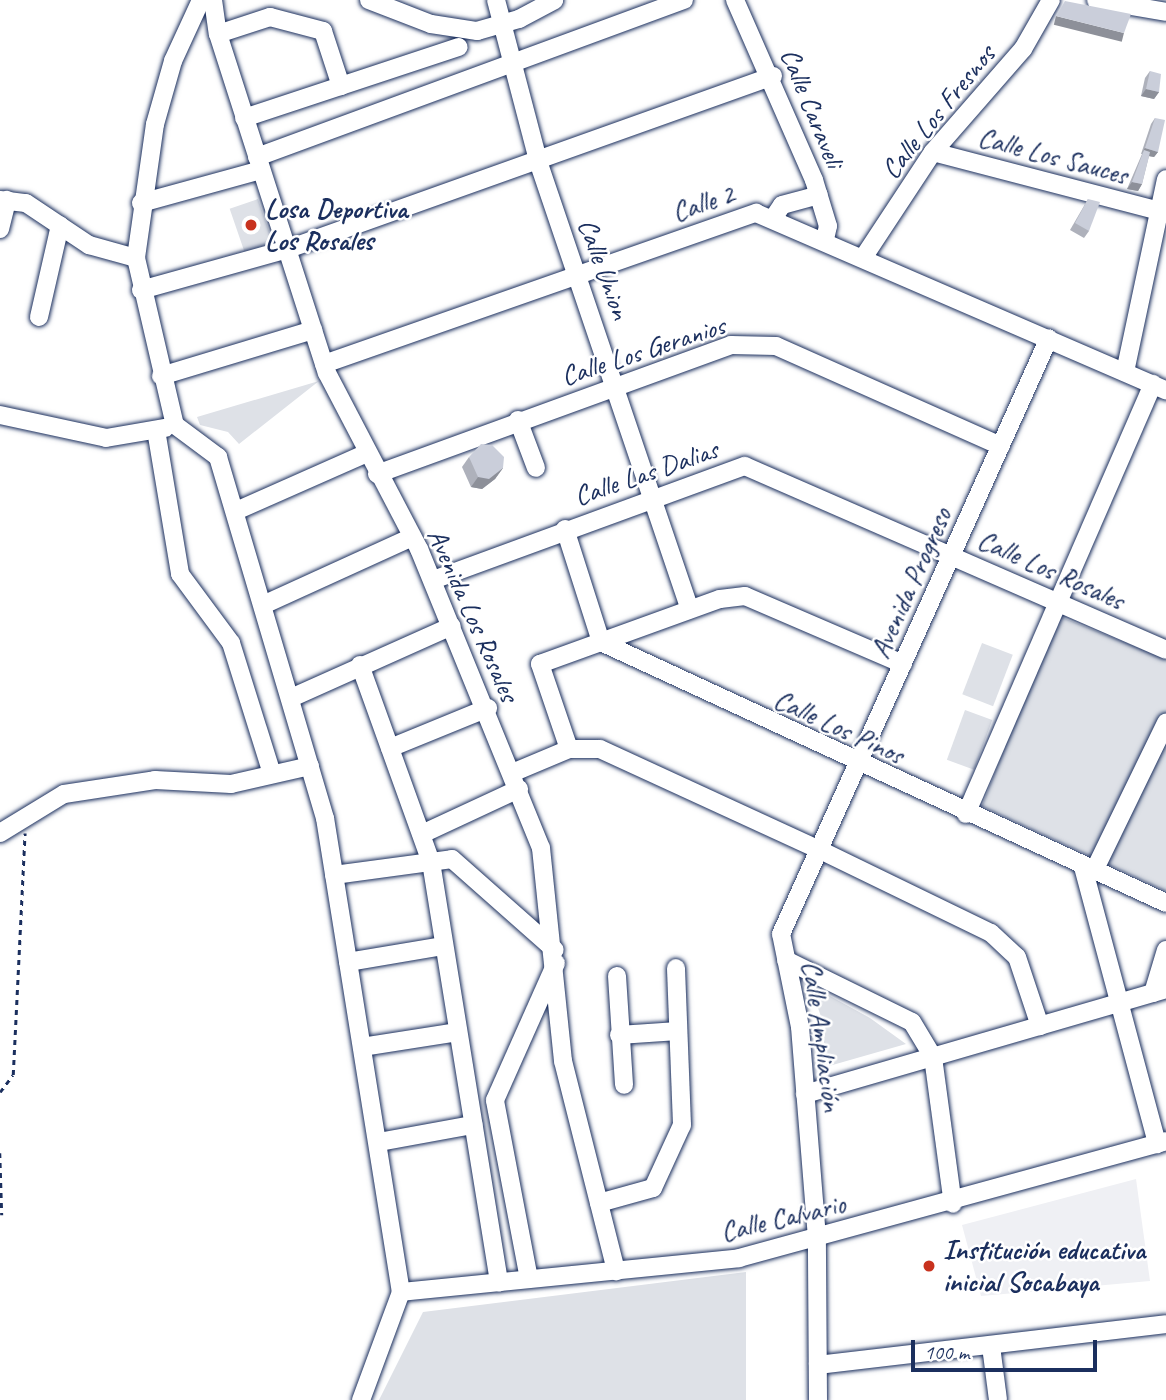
<!DOCTYPE html>
<meta charset="utf-8">
<style>
body{margin:0}
#map{position:relative;width:1166px;height:1400px;overflow:hidden;background:#fff;font-family:Caveat,sans-serif}
div>[style]{position:absolute}
.built>*{inset:0;background:#eff0f4}
.green>*{inset:0;background:#dee1e7;transform-origin:0 0}
.path>*{height:2.5px;margin-top:-1.25px;transform-origin:0;background:repeating-linear-gradient(90deg,#1b2f5e 0 5px,transparent 0 10px)}
.roads{filter:drop-shadow(0 0 2px #1b2f5e) drop-shadow(0 0 2px #1b2f5e)}
.minor>*{height:18px;margin:-9px;padding:0 9px;transform-origin:9px;border-radius:9px;background:#fff}
.wall>*{inset:0;background:#aeb1bb}
.shaded-wall>*{inset:0;background:#8d9099;transform-origin:0 0}
.building>*{inset:0;background:#caceda}
.dots>*{width:19px;height:19px;translate:-50% -50%;box-sizing:border-box;border:4px solid #fff;border-radius:50%}
span{translate:-50% -50%;white-space:nowrap;text-align:center;line-height:1.15;-webkit-text-stroke:5px #fff;paint-order:stroke}
.street-label{font-size:28px;color:#1b2f5e}
.poi-label{font-size:28px;color:#1b2f5e;font-weight:700}
.left{translate:0 -50%;text-align:left}
.scale{position:absolute;left:911px;top:1340px;width:186px;height:32px;box-sizing:border-box;border:4px solid #1b2f5e;border-top:0;padding-left:9px;font-size:21px;line-height:24px;white-space:nowrap;color:#1b2f5e;-webkit-text-stroke:5px #fff;paint-order:stroke}
</style>
<div id="map">
<div class="built">
<div style="clip-path:polygon(1136px 1179px,1150px 1281px,981px 1296px,962px 1225px)"></div>
</div>
<div class="green">
<div style="left:258px;top:199px;width:46px;height:30px;rotate:71deg"></div>
<div style="clip-path:polygon(319px 381px,239px 444px,228px 432px,200px 425px,197px 417px)"></div>
<div style="clip-path:polygon(1056px 615px,1166px 659px,1166px 891px,982px 806px)"></div>
<div style="left:982px;top:643px;width:33px;height:55px;rotate:21deg"></div>
<div style="left:965px;top:710px;width:29px;height:53px;rotate:20deg"></div>
<div style="clip-path:polygon(810px 985px,870px 1018px,906px 1044px,822px 1068px,825px 1028px)"></div>
<div style="clip-path:polygon(746px 1272px,746px 1400px,379px 1400px,423px 1312px)"></div>
</div>
<div class="path">
<div style="left:0;top:1092px;width:21px;rotate:-53deg"></div>
<div style="left:13px;top:1075px;width:242px;rotate:-87.2deg"></div>
<div style="left:0;top:1153px;width:62px;rotate:88.2deg"></div>
</div>
<div class="roads">
<div class="minor">
<div style="left:201px;top:0;width:67px;rotate:114.7deg"></div>
<div style="left:173px;top:61px;width:66px;rotate:105.9deg"></div>
<div style="left:155px;top:124px;width:135px;rotate:98.1deg"></div>
<div style="left:136px;top:258px;width:171px;rotate:76.9deg"></div>
<div style="left:175px;top:425px;width:54px;rotate:36.7deg"></div>
<div style="left:218px;top:457px;width:377px;rotate:73.5deg"></div>
<div style="left:325px;top:818px;width:480px;rotate:80.9deg"></div>
<div style="left:401px;top:1292px;width:115px;rotate:110.3deg"></div>
<div style="left:213px;top:0;width:34px;rotate:82deg"></div>
<div style="left:218px;top:34px;width:356px;rotate:72.2deg"></div>
<div style="left:327px;top:373px;width:199px;rotate:62.4deg"></div>
<div style="left:419px;top:549px;width:323px;rotate:67.8deg"></div>
<div style="left:541px;top:848px;width:214px;rotate:84.1deg"></div>
<div style="left:563px;top:1061px;width:217px;rotate:75.8deg"></div>
<div style="left:369px;top:0;width:66px;rotate:21.2deg"></div>
<div style="left:431px;top:24px;width:47px;rotate:8.7deg"></div>
<div style="left:477px;top:31px;width:44px;rotate:-15.9deg"></div>
<div style="left:519px;top:19px;width:40px;rotate:-28deg"></div>
<div style="left:496px;top:0;width:170px;rotate:75.3deg"></div>
<div style="left:539px;top:164px;width:470px;rotate:71.3deg"></div>
<div style="left:735px;top:0;width:197px;rotate:66.3deg"></div>
<div style="left:814px;top:180px;width:48px;rotate:73.1deg"></div>
<div style="left:828px;top:226px;width:13px;rotate:103deg"></div>
<div style="left:1096px;top:0;width:71px;rotate:9.7deg"></div>
<div style="left:218px;top:34px;width:55px;rotate:-18.1deg"></div>
<div style="left:270px;top:17px;width:55px;rotate:14.8deg"></div>
<div style="left:323px;top:31px;width:58px;rotate:71.9deg"></div>
<div style="left:244px;top:118px;width:226px;rotate:-18.3deg"></div>
<div style="left:933px;top:152px;width:234px;rotate:14.6deg"></div>
<div style="left:257px;top:157px;width:455px;rotate:-20.2deg"></div>
<div style="left:0;top:200px;width:26px;rotate:7deg"></div>
<div style="left:26px;top:203px;width:76px;rotate:33.7deg"></div>
<div style="left:89px;top:245px;width:49px;rotate:15.5deg"></div>
<div style="left:141px;top:203px;width:124px;rotate:-15.4deg"></div>
<div style="left:774px;top:217px;width:14px;rotate:-56deg"></div>
<div style="left:782px;top:205px;width:38px;rotate:-15deg"></div>
<div style="left:0;top:229px;width:30px;rotate:-76deg"></div>
<div style="left:865px;top:255px;width:123px;rotate:-56.6deg"></div>
<div style="left:933px;top:152px;width:137px;rotate:-48.9deg"></div>
<div style="left:1023px;top:49px;width:56px;rotate:-60.3deg"></div>
<div style="left:141px;top:290px;width:153px;rotate:-15.6deg"></div>
<div style="left:288px;top:249px;width:515px;rotate:-19.63deg"></div>
<div style="left:39px;top:317px;width:94px;rotate:-77.1deg"></div>
<div style="left:324px;top:364px;width:458px;rotate:-19.3deg"></div>
<div style="left:756px;top:213px;width:447px;rotate:23.4deg"></div>
<div style="left:1125px;top:372px;width:197px;rotate:-78deg"></div>
<div style="left:161px;top:376px;width:159px;rotate:-16.8deg"></div>
<div style="left:0;top:415px;width:108px;rotate:12.2deg"></div>
<div style="left:106px;top:438px;width:60px;rotate:-9.6deg"></div>
<div style="left:518px;top:420px;width:51px;rotate:69.4deg"></div>
<div style="left:156px;top:430px;width:146px;rotate:80.5deg"></div>
<div style="left:180px;top:574px;width:86px;rotate:53.5deg"></div>
<div style="left:231px;top:643px;width:137px;rotate:72.6deg"></div>
<div style="left:377px;top:474px;width:377px;rotate:-20deg"></div>
<div style="left:731px;top:345px;width:45px;rotate:1.3deg"></div>
<div style="left:776px;top:346px;width:246px;rotate:24deg"></div>
<div style="left:236px;top:511px;width:143px;rotate:-23.9deg"></div>
<div style="left:565px;top:529px;width:119px;rotate:72.3deg"></div>
<div style="left:601px;top:642px;width:622px;rotate:24.79deg"></div>
<div style="left:433px;top:580px;width:332px;rotate:-20.1deg"></div>
<div style="left:745px;top:466px;width:459px;rotate:23.6deg"></div>
<div style="left:263px;top:605px;width:164px;rotate:-24.5deg"></div>
<div style="left:360px;top:665px;width:209px;rotate:70.2deg"></div>
<div style="left:431px;top:862px;width:426px;rotate:80.8deg"></div>
<div style="left:291px;top:698px;width:176px;rotate:-24.1deg"></div>
<div style="left:390px;top:748px;width:106px;rotate:-22.2deg"></div>
<div style="left:569px;top:749px;width:90px;rotate:-108.8deg"></div>
<div style="left:540px;top:664px;width:191px;rotate:-19.9deg"></div>
<div style="left:720px;top:599px;width:25px;rotate:-7deg"></div>
<div style="left:745px;top:596px;width:172px;rotate:23.3deg"></div>
<div style="left:512px;top:773px;width:62px;rotate:-22.8deg"></div>
<div style="left:569px;top:749px;width:31px"></div>
<div style="left:600px;top:749px;width:242px;rotate:24.7deg"></div>
<div style="left:820px;top:850px;width:190px;rotate:25.9deg"></div>
<div style="left:991px;top:933px;width:35px;rotate:43deg"></div>
<div style="left:1017px;top:957px;width:73px;rotate:71.6deg"></div>
<div style="left:966px;top:814px;width:469px;rotate:-66.5deg"></div>
<div style="left:0;top:833px;width:75px;rotate:-31.4deg"></div>
<div style="left:64px;top:794px;width:92px;rotate:-8.7deg"></div>
<div style="left:155px;top:780px;width:76px;rotate:3deg"></div>
<div style="left:231px;top:784px;width:81px;rotate:-12.8deg"></div>
<div style="left:422px;top:834px;width:107px;rotate:-24.9deg"></div>
<div style="left:1083px;top:867px;width:287px;rotate:75deg"></div>
<div style="left:1094px;top:871px;width:165px;rotate:-64.1deg"></div>
<div style="left:334px;top:875px;width:119px;rotate:-7.7deg"></div>
<div style="left:452px;top:859px;width:137px;rotate:41.5deg"></div>
<div style="left:786px;top:960px;width:140px;rotate:26.2deg"></div>
<div style="left:912px;top:1022px;width:41px;rotate:59deg"></div>
<div style="left:933px;top:1057px;width:148px;rotate:82.3deg"></div>
<div style="left:348px;top:962px;width:97px;rotate:-9.5deg"></div>
<div style="left:617px;top:976px;width:109px;rotate:86.3deg"></div>
<div style="left:1153px;top:993px;width:45px;rotate:-73.2deg"></div>
<div style="left:619px;top:1035px;width:59px;rotate:-3.9deg"></div>
<div style="left:362px;top:1047px;width:97px;rotate:-8.9deg"></div>
<div style="left:805px;top:1094px;width:376px;rotate:-16.2deg"></div>
<div style="left:379px;top:1142px;width:96px;rotate:-10.3deg"></div>
<div style="left:599px;top:1203px;width:56px;rotate:-15.5deg"></div>
<div style="left:653px;top:1188px;width:69px;rotate:-65.3deg"></div>
<div style="left:682px;top:1125px;width:157px;rotate:-92.2deg"></div>
<div style="left:529px;top:1279px;width:182px;rotate:-100.8deg"></div>
<div style="left:495px;top:1100px;width:150px;rotate:-66deg"></div>
<div style="left:401px;top:1292px;width:340px;rotate:-5.7deg"></div>
<div style="left:739px;top:1258px;width:443px;rotate:-15.3deg"></div>
<div style="left:991px;top:1346px;width:54px;rotate:82.6deg"></div>
<div style="left:818px;top:1365px;width:350px;rotate:-6.7deg"></div>
<div style="left:818px;top:1400px;width:162px;rotate:-90.4deg"></div>
<div style="left:817px;top:1238px;width:212px;rotate:-94.6deg"></div>
<div style="left:800px;top:1027px;width:95px;rotate:-101.5deg"></div>
<div style="left:781px;top:934px;width:653px;rotate:-65.79deg"></div>
</div>
</div>
<div class="wall">
<div style="clip-path:polygon(1150px 71px,1159px 92px,1154px 99px,1141px 96px,1145px 78px)"></div>
<div style="clip-path:polygon(1155px 118px,1158px 152px,1154px 157px,1149px 156px,1142px 184px,1138px 191px,1127px 189px,1142px 154px,1141px 154px,1151px 124px)"></div>
<div style="clip-path:polygon(1088px 199px,1089px 231px,1084px 238px,1070px 230px)"></div>
<div style="clip-path:polygon(469px 457px,503px 468px,495px 479px,482px 489px,471px 487px,462px 467px)"></div>
</div>
<div class="shaded-wall">
<div style="left:1056px;top:16px;width:70px;height:9px;rotate:14deg"></div>
<div style="clip-path:polygon(1146px 89px,1159px 92px,1154px 99px,1141px 96px)"></div>
<div style="clip-path:polygon(1145px 148px,1158px 152px,1154px 157px,1143px 155px,1144px 150px,1141px 154px)"></div>
<div style="clip-path:polygon(1132px 182px,1142px 184px,1138px 191px,1127px 189px)"></div>
<div style="clip-path:polygon(503px 468px,495px 479px,482px 489px,471px 487px,478px 477px)"></div>
</div>
<div class="building">
<div style="clip-path:polygon(1065px 1px,1131px 14px,1124px 33px,1056px 16px)"></div>
<div style="clip-path:polygon(1150px 71px,1161px 74px,1159px 92px,1146px 89px)"></div>
<div style="clip-path:polygon(1155px 118px,1165px 120px,1158px 152px,1145px 148px)"></div>
<div style="clip-path:polygon(1144px 150px,1150px 152px,1142px 184px,1132px 182px)"></div>
<div style="clip-path:polygon(1088px 199px,1100px 202px,1089px 231px,1075px 223px)"></div>
<div style="clip-path:polygon(481px 444px,492px 445px,504px 457px,503px 468px,489px 479px,478px 477px,469px 457px)"></div>
</div>
<div class="dots">
<div style="left:251px;top:225px;background:#c8321e"></div>
<div style="left:929px;top:1266px;background:#c8321e"></div>
</div>
<div class="street-label">
<span style="left:812px;top:108px;rotate:68deg">Calle Caraveli</span>
<span style="left:938px;top:112px;rotate:-51deg">Calle Los Fresnos</span>
<span style="left:1053px;top:156px;rotate:15deg">Calle Los Sauces</span>
<span style="left:703px;top:203px;rotate:-18deg">Calle 2</span>
<span style="left:604px;top:269px;rotate:70deg">Calle Union</span>
<span style="left:643px;top:351px;rotate:-18deg">Calle Los Geranios</span>
<span style="left:646px;top:473px;rotate:-19deg">Calle Las Dalias</span>
<span style="left:1051px;top:570px;rotate:24deg">Calle Los Rosales</span>
<span style="left:911px;top:583px;rotate:-66deg">Avenida Progreso</span>
<span style="left:473px;top:615px;rotate:66deg">Avenida Los Rosales</span>
<span style="left:839px;top:727px;rotate:25deg">Calle Los Pinos</span>
<span style="left:822px;top:1036px;rotate:82deg">Calle Ampliación</span>
<span style="left:783px;top:1218px;rotate:-13deg">Calle Calvario</span>
</div>
<div class="poi-label">
<span class="left" style="left:265px;top:225px">Losa Deportiva<br>Los Rosales</span>
<span class="left" style="left:943px;top:1266px">Institución educativa<br>inicial Socabaya</span>
</div>
<div class="scale">100 m</div>
</div>
